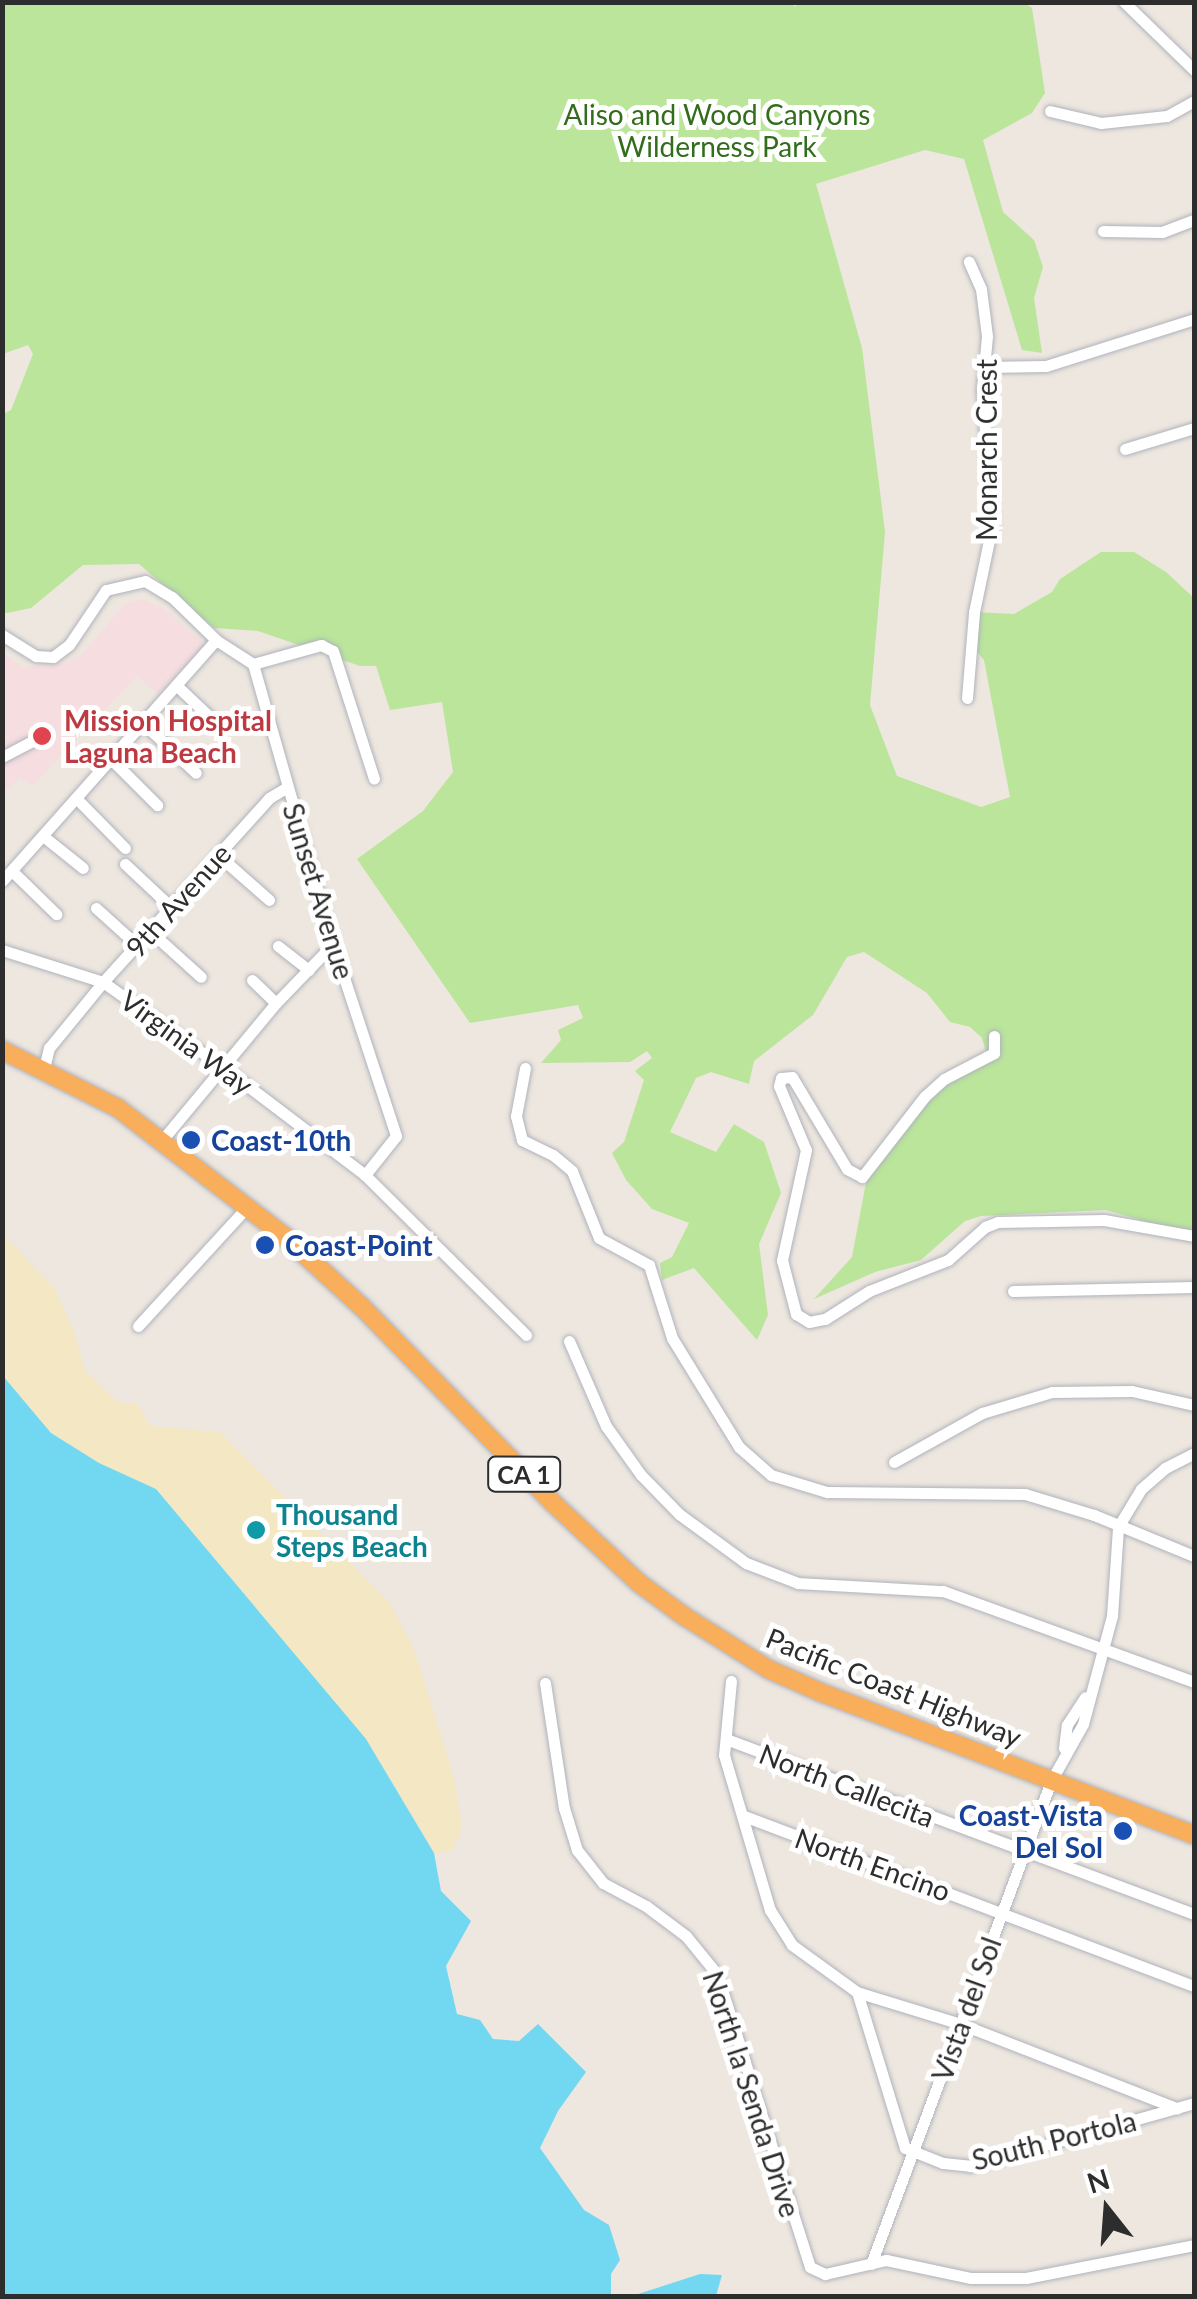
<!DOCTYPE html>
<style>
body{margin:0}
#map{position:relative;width:1197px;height:2299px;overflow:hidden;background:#eee7df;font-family:Lato,sans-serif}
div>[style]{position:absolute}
.medical>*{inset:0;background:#f5dde0}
.green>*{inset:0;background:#bae59b}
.sand>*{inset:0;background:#f3e8c3}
.water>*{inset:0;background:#72d8f1}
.roads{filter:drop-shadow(0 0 2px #afb3bd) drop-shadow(0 0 2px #afb3bd)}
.minor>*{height:11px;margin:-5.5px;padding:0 5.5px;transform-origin:5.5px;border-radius:5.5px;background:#fff}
.trunk>*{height:18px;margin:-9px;padding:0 9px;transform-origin:9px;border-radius:9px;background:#f9ae5c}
.dots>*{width:28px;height:28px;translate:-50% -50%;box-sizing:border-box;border:5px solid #fff;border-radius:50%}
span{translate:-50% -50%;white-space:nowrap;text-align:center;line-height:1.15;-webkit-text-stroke:10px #fff;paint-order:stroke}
.shield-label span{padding:2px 8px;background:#fff;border:2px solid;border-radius:8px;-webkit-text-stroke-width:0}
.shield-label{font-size:25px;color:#2d2d2d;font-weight:700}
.park-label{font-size:28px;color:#316d1a}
.street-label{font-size:28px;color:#2d2d2d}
.health-label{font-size:28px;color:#be3a42;font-weight:700}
.left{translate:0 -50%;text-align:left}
.transit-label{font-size:28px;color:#164399;font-weight:700}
.right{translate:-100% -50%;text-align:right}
.culture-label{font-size:28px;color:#0d838f;font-weight:700}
.frame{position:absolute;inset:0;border:5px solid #2d2d2d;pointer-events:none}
.north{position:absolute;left:1057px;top:2159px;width:100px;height:100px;-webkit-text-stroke:8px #fff;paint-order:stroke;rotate:343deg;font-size:28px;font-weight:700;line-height:40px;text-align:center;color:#2d2d2d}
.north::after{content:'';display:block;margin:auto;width:35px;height:45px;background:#2d2d2d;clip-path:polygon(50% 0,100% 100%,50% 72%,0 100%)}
</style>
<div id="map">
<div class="medical">
<div style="clip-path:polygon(141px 599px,163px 608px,205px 644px,159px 694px,137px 677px,32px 786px,20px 778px,3px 793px,3px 653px,22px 667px,64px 664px,81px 656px,123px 605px)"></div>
</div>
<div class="green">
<div style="clip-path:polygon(792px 2px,795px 7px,798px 2px,1025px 3px,1032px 8px,1045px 93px,1032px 113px,983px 140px,1003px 212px,1034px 240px,1043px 267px,1034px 298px,1042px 353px,1022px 350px,964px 159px,925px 150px,816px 184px,862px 348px,885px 532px,870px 705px,897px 776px,981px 807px,1010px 797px,984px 660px,972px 646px,974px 612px,1014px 614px,1052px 592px,1060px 579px,1101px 552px,1134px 552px,1166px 572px,1194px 598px,1194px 1230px,1168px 1228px,1106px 1210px,981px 1216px,965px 1221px,921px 1260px,875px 1272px,814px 1299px,852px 1257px,867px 1177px,923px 1091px,986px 1052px,982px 1038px,970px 1027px,950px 1022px,927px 993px,864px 952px,847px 957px,813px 1015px,754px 1061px,749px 1084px,711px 1072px,696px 1078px,670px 1132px,716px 1152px,734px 1124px,764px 1142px,781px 1193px,759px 1244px,768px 1315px,757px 1340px,694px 1268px,662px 1280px,660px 1263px,672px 1257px,689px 1223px,652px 1209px,626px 1180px,612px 1153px,624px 1142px,644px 1080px,635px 1071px,652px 1058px,647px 1051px,630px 1062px,541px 1063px,561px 1040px,558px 1030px,583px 1018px,578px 1005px,470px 1023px,357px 859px,423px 811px,453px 772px,442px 702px,390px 710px,376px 666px,360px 666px,258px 631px,214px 628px,139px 564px,83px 565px,31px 608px,2px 614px,3px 414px,11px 410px,33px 354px,28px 345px,3px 354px,3px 3px)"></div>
</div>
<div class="sand">
<div style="clip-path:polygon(2px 1233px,55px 1289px,75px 1334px,85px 1371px,117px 1402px,137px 1404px,150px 1426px,220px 1432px,390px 1603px,415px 1652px,454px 1778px,462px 1828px,452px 1851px,434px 1853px,366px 1739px,99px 1463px,51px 1433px,3px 1376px)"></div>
</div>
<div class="water">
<div style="clip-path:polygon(3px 1376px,51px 1433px,99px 1463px,156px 1489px,366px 1739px,434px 1853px,441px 1891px,471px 1921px,446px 1966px,457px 2014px,480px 2020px,493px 2039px,519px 2041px,538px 2024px,586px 2072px,558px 2111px,540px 2148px,584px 2210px,609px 2225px,620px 2260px,611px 2274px,611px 2296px,3px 2296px)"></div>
<div style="clip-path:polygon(700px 2274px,722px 2275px,716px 2296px,632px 2296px)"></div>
</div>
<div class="roads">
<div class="minor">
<div style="left:1124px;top:2px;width:98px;rotate:44.2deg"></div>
<div style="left:1050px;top:111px;width:52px;rotate:13.2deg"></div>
<div style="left:1101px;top:123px;width:66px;rotate:-6.1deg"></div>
<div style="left:1167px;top:116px;width:31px;rotate:-29deg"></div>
<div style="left:1103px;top:231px;width:59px;rotate:1deg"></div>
<div style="left:1162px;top:232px;width:34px;rotate:-21deg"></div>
<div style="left:984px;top:367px;width:62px;rotate:-0.9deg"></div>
<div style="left:1046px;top:366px;width:155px;rotate:-17.6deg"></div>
<div style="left:1125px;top:449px;width:72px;rotate:-16.9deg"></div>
<div style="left:2px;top:635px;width:40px;rotate:32deg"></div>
<div style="left:36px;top:656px;width:17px;rotate:3deg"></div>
<div style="left:53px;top:657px;width:20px;rotate:-37deg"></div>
<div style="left:69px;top:645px;width:66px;rotate:-56.1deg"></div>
<div style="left:106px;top:590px;width:40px;rotate:-13deg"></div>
<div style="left:145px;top:581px;width:31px;rotate:31deg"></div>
<div style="left:172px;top:597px;width:62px;rotate:44.3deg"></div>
<div style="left:216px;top:640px;width:44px;rotate:33deg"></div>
<div style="left:253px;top:664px;width:291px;rotate:74.1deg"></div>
<div style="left:333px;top:944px;width:202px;rotate:71.8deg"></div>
<div style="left:396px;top:1136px;width:50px;rotate:128.5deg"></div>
<div style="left:253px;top:664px;width:71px;rotate:-15.6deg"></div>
<div style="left:321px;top:645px;width:13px;rotate:27deg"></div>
<div style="left:333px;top:651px;width:134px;rotate:72.2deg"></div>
<div style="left:176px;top:685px;width:52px;rotate:43.5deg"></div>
<div style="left:967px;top:698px;width:86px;rotate:-85.3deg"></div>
<div style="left:974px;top:612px;width:88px;rotate:-78.2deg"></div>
<div style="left:992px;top:526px;width:137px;rotate:-94.2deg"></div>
<div style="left:982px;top:389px;width:53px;rotate:-84.6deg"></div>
<div style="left:987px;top:336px;width:47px;rotate:-97.3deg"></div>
<div style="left:981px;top:289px;width:30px;rotate:-114deg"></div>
<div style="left:142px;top:722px;width:74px;rotate:43.4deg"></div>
<div style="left:2px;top:757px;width:41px;rotate:-27.8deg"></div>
<div style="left:112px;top:760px;width:64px;rotate:45deg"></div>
<div style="left:76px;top:798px;width:70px;rotate:45.6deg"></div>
<div style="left:43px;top:836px;width:51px;rotate:38.7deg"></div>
<div style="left:218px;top:855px;width:68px;rotate:41.4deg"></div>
<div style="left:125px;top:864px;width:64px;rotate:43.1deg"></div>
<div style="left:12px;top:871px;width:62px;rotate:44.3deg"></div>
<div style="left:2px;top:881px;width:322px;rotate:-48.4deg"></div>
<div style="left:96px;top:908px;width:57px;rotate:42.1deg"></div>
<div style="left:151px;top:932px;width:67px;rotate:42deg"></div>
<div style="left:278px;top:946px;width:39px;rotate:38deg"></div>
<div style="left:2px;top:950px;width:106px;rotate:17.6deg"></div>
<div style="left:103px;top:982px;width:153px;rotate:35.5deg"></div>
<div style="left:228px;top:1071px;width:172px;rotate:37.2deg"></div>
<div style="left:365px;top:1175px;width:227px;rotate:44.8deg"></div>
<div style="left:252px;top:980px;width:33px;rotate:44deg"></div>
<div style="left:994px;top:1036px;width:17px;rotate:90deg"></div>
<div style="left:994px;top:1053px;width:56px;rotate:152.5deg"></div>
<div style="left:944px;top:1079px;width:25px;rotate:138deg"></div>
<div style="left:925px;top:1096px;width:103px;rotate:127.9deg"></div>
<div style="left:862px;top:1177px;width:17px;rotate:-152deg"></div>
<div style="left:847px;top:1169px;width:107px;rotate:-120.9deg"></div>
<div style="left:792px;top:1077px;width:11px;rotate:175deg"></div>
<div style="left:781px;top:1078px;width:8px;rotate:104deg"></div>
<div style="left:779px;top:1086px;width:69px;rotate:67.1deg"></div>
<div style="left:806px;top:1150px;width:113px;rotate:102.3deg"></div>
<div style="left:782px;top:1260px;width:56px;rotate:75.5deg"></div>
<div style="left:796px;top:1314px;width:15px;rotate:32deg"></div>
<div style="left:809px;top:1322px;width:16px;rotate:-11deg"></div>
<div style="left:825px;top:1319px;width:52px;rotate:-32.5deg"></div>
<div style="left:869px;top:1291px;width:85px;rotate:-21.4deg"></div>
<div style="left:948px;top:1260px;width:50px;rotate:-41.7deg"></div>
<div style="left:985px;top:1227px;width:14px;rotate:-21deg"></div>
<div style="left:998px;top:1222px;width:106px;rotate:-1.1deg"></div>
<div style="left:1104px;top:1220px;width:91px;rotate:10.1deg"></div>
<div style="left:525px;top:1068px;width:49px;rotate:100.6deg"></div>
<div style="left:516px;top:1116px;width:25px;rotate:76deg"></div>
<div style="left:522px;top:1140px;width:34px;rotate:26deg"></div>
<div style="left:553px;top:1155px;width:25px;rotate:40deg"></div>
<div style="left:572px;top:1171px;width:72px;rotate:68.1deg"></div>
<div style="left:599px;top:1238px;width:57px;rotate:28.4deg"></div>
<div style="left:649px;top:1265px;width:77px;rotate:72.5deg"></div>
<div style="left:672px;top:1338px;width:128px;rotate:58.4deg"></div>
<div style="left:739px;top:1447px;width:43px;rotate:41.2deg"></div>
<div style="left:771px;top:1475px;width:59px;rotate:16.9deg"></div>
<div style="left:827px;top:1492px;width:198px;rotate:0.6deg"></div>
<div style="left:1025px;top:1494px;width:72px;rotate:16.9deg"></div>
<div style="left:1094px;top:1515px;width:108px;rotate:22.3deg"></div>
<div style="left:44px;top:1069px;width:22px;rotate:-77deg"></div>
<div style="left:49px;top:1048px;width:85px;rotate:-50.7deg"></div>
<div style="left:103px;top:982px;width:248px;rotate:-47.9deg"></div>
<div style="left:269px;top:798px;width:21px;rotate:-31deg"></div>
<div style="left:163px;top:1139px;width:177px;rotate:-50.3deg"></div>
<div style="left:276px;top:1003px;width:82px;rotate:-46deg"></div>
<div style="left:1013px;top:1291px;width:181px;rotate:-1.3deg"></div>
<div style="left:138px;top:1326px;width:161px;rotate:-47.5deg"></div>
<div style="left:569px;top:1341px;width:93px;rotate:66.5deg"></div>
<div style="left:606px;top:1426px;width:60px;rotate:54.5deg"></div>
<div style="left:641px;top:1475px;width:54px;rotate:45.7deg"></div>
<div style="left:679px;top:1514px;width:83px;rotate:36.2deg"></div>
<div style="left:746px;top:1563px;width:56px;rotate:21deg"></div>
<div style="left:798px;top:1583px;width:145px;rotate:3.2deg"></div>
<div style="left:943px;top:1591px;width:267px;rotate:19.9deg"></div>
<div style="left:894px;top:1462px;width:101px;rotate:-29.1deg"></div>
<div style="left:982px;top:1413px;width:73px;rotate:-16.7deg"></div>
<div style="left:1052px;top:1392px;width:80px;rotate:-0.7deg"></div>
<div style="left:1132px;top:1391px;width:64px;rotate:12.7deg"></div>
<div style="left:731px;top:1681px;width:74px;rotate:95.4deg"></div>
<div style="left:724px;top:1755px;width:162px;rotate:73.5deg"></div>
<div style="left:770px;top:1910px;width:41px;rotate:57.8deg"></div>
<div style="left:792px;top:1945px;width:80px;rotate:35.9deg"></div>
<div style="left:857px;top:1992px;width:163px;rotate:72.9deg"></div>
<div style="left:905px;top:2148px;width:41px;rotate:21.5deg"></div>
<div style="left:943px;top:2163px;width:27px;rotate:6deg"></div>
<div style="left:970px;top:2166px;width:233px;rotate:-15.7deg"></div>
<div style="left:545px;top:1683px;width:126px;rotate:81.4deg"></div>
<div style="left:564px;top:1808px;width:44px;rotate:72.8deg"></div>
<div style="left:577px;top:1850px;width:42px;rotate:51.8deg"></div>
<div style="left:603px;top:1883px;width:49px;rotate:28.1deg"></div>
<div style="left:646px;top:1906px;width:50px;rotate:36.9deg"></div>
<div style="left:686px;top:1936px;width:49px;rotate:50.8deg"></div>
<div style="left:717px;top:1974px;width:307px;rotate:72.4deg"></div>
<div style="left:810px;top:2267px;width:17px;rotate:25deg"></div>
<div style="left:825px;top:2274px;width:63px;rotate:-12.9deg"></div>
<div style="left:886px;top:2260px;width:87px;rotate:12deg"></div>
<div style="left:971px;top:2278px;width:55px"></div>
<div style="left:1026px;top:2278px;width:171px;rotate:-11.1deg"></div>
<div style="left:726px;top:1739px;width:500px;rotate:20.5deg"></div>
<div style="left:1064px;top:1748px;width:23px;rotate:-83deg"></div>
<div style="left:1067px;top:1725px;width:33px;rotate:-57deg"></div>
<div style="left:744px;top:1816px;width:481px;rotate:20.7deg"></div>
<div style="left:857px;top:1992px;width:109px;rotate:17.1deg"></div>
<div style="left:961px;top:2024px;width:232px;rotate:21.3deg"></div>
<div style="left:871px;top:2264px;width:515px;rotate:-69.56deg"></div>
<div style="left:1051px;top:1781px;width:65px;rotate:-60.7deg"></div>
<div style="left:1083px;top:1724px;width:112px;rotate:-75deg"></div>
<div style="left:1112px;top:1616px;width:89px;rotate:-86.1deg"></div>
<div style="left:1118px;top:1527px;width:44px;rotate:-58.8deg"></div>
<div style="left:1141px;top:1489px;width:32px;rotate:-41deg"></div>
<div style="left:1165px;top:1468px;width:33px;rotate:-27deg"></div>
</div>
<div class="trunk">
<div style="left:2px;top:1050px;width:130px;rotate:26.6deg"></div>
<div style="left:118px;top:1108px;width:210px;rotate:37.6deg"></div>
<div style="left:284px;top:1236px;width:105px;rotate:42.3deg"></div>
<div style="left:362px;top:1307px;width:272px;rotate:45.7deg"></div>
<div style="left:552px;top:1502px;width:119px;rotate:43deg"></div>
<div style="left:639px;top:1583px;width:56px;rotate:36.3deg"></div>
<div style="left:684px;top:1616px;width:99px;rotate:32.2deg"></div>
<div style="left:768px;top:1669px;width:57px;rotate:23.9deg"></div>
<div style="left:820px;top:1692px;width:400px;rotate:20.9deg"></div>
</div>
</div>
<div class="dots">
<div style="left:42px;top:736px;background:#e0444e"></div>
<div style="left:191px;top:1140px;background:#1a4fb4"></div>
<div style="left:265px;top:1245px;background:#1a4fb4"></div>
<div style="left:256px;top:1530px;background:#0f9aa8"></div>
<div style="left:1123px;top:1831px;background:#1a4fb4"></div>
</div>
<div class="shield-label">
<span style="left:524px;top:1474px">CA 1</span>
</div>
<div class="park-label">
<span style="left:717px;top:130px">Aliso and Wood Canyons<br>Wilderness Park</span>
</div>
<div class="street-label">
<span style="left:986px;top:450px;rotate:-90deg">Monarch Crest</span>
<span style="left:319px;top:891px;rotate:73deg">Sunset Avenue</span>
<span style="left:178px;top:900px;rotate:-48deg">9th Avenue</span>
<span style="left:187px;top:1042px;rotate:36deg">Virginia Way</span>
<span style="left:894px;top:1687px;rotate:22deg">Pacific Coast Highway</span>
<span style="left:847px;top:1785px;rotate:21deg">North Callecita</span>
<span style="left:873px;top:1864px;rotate:20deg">North Encino</span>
<span style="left:966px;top:2009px;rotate:-70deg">Vista del Sol</span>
<span style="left:752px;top:2094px;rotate:72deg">North la Senda Drive</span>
<span style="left:1054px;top:2140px;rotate:-14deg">South Portola</span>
</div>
<div class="health-label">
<span class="left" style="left:64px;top:736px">Mission Hospital<br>Laguna Beach</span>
</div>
<div class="transit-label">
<span class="left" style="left:211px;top:1140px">Coast-10th</span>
<span class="left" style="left:285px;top:1245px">Coast-Point</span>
<span class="right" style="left:1103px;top:1831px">Coast-Vista<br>Del Sol</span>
</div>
<div class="culture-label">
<span class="left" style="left:276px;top:1530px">Thousand<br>Steps Beach</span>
</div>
<div class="frame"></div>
<div class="north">N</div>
</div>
